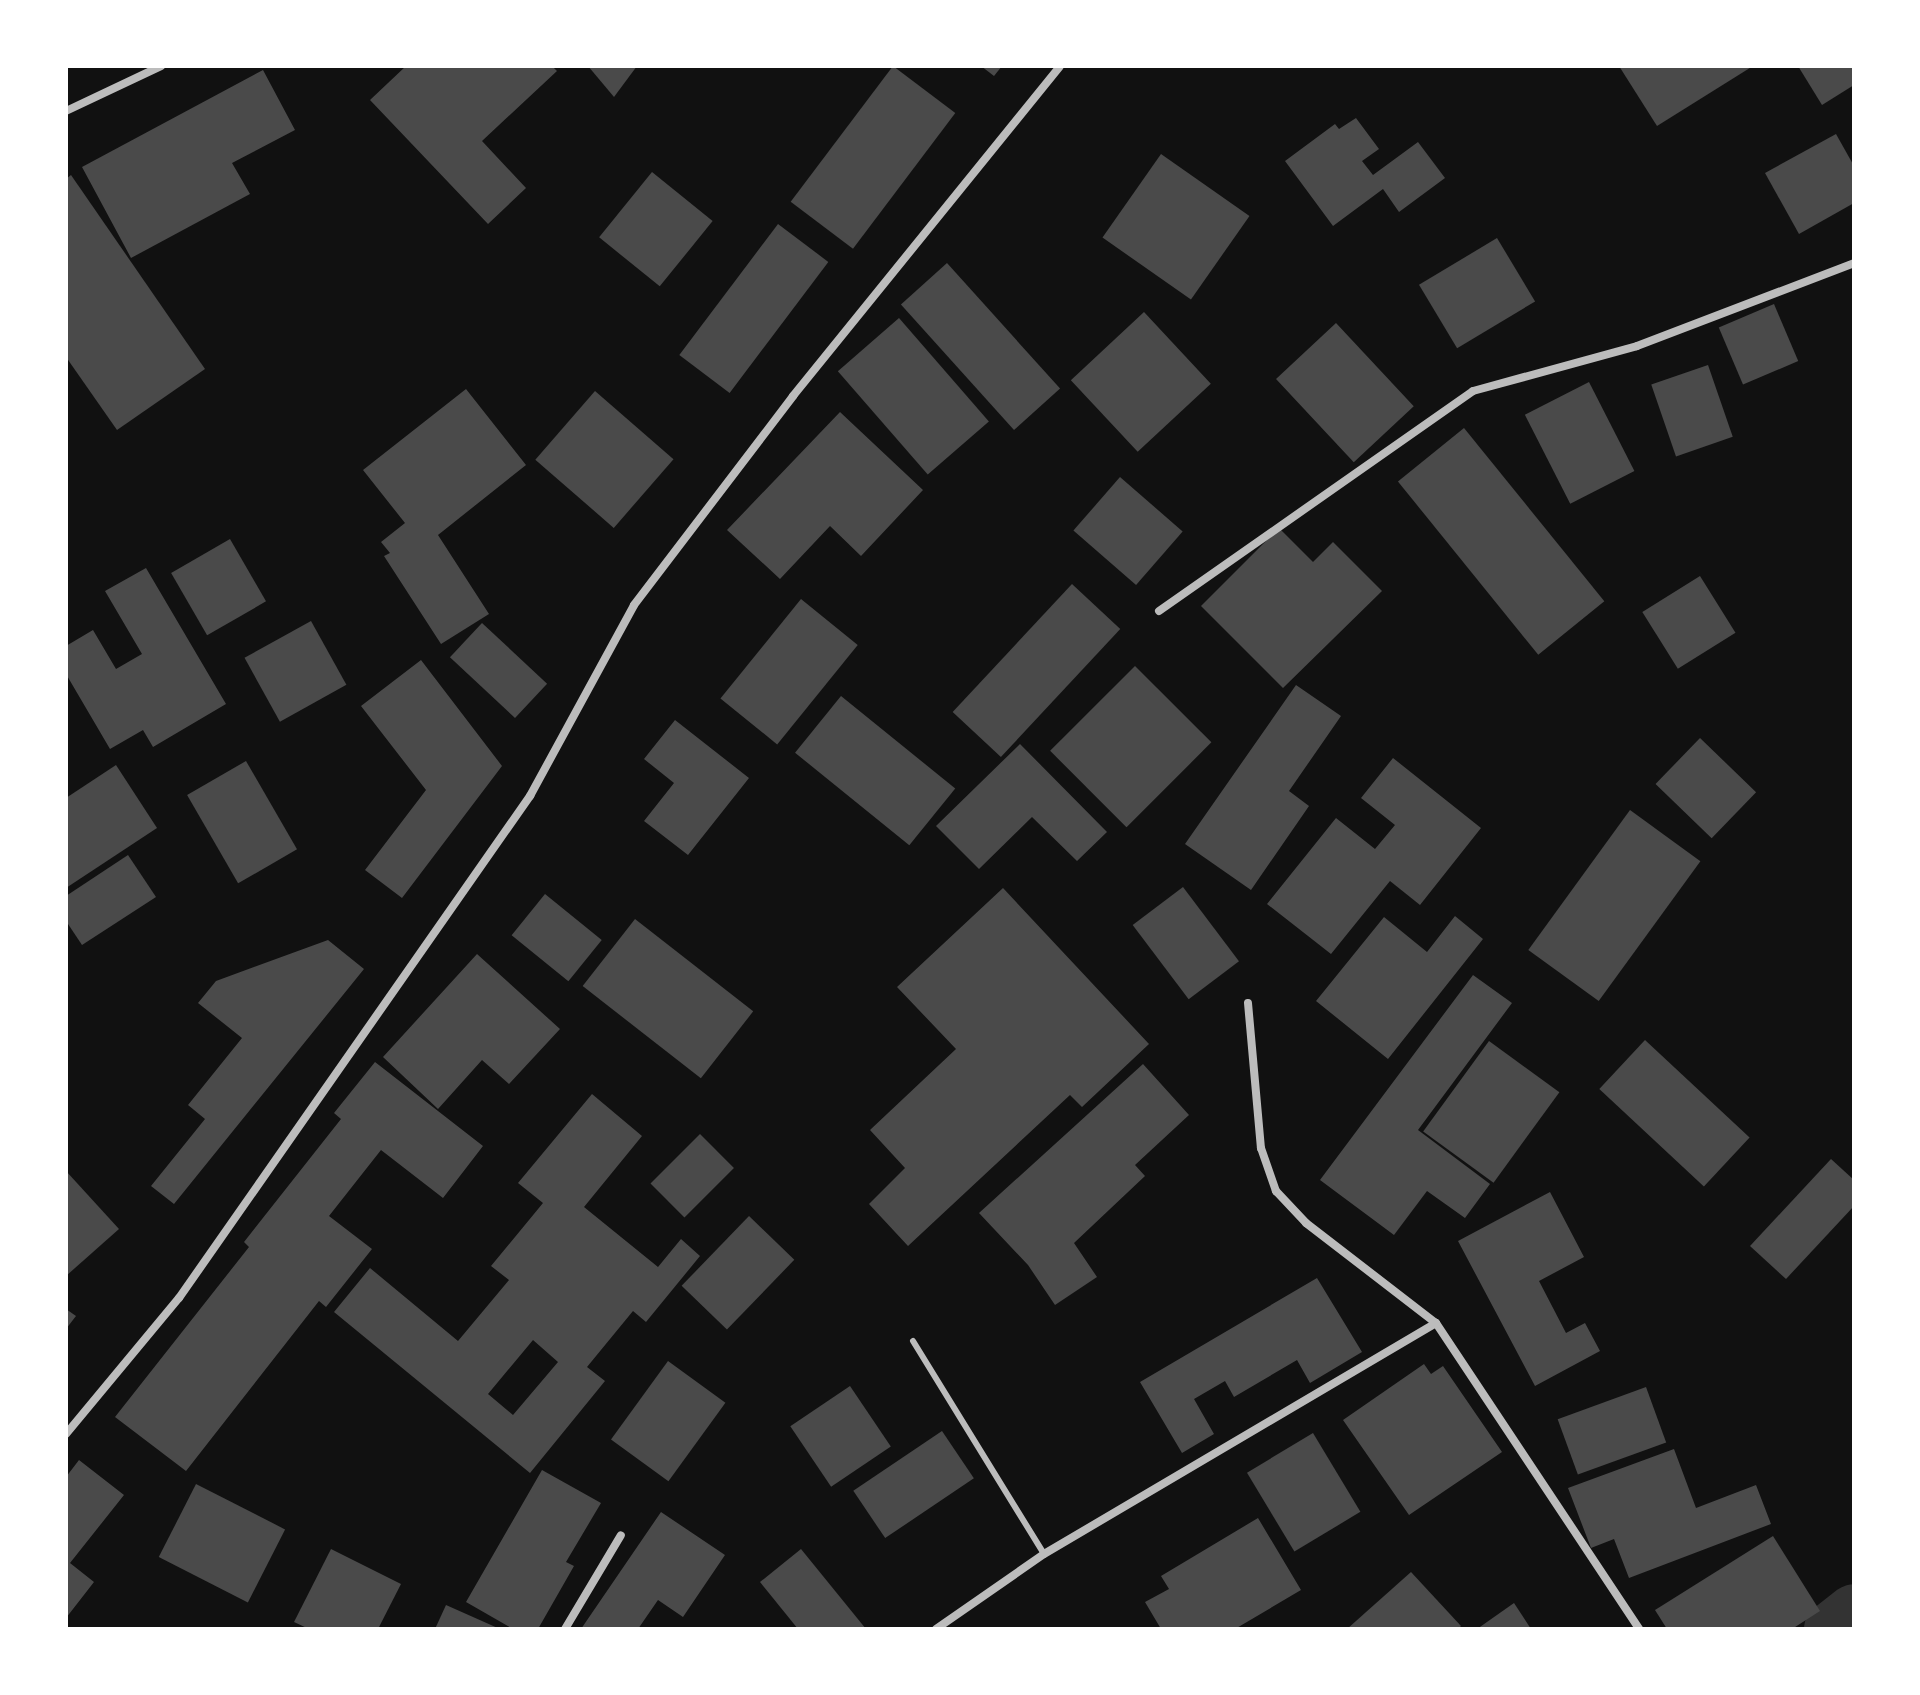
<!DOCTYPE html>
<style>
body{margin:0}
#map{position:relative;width:1920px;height:1695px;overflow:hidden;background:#111;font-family:"Noto Serif",serif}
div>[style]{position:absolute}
.canal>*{height:54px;margin:-27px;padding:0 27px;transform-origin:27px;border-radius:27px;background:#333}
.building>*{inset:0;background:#4a4a4a;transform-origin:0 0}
.service>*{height:6px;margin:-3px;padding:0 3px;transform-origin:3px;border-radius:3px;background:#bcbcbc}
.minor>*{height:8px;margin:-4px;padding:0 4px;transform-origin:4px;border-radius:4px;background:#bcbcbc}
span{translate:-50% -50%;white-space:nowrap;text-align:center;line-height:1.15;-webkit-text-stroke:6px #fff;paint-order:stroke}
.frame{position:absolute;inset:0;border:68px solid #fff;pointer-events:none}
</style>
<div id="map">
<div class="canal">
<div style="left:1831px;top:1629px;width:29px;rotate:-38deg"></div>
</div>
<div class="building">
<div style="clip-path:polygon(406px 66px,552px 66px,557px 71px,482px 141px,526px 188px,488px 224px,370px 100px)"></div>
<div style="clip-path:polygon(588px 66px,637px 66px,614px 97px)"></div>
<div style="left:893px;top:66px;width:78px;height:170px;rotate:37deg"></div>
<div style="clip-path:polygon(981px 66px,1002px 66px,994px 76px)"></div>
<div style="clip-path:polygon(1619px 66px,1753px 66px,1657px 126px)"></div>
<div style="clip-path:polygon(1798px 66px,1854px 66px,1854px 85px,1822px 105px)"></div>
<div style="clip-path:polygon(263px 70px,295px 130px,232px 163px,250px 194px,131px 258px,82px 167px)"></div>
<div style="clip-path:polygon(1356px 118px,1379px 149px,1362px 161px,1373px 175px,1418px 142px,1445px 178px,1399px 212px,1383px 189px,1333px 226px,1285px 161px,1335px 124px,1339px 129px)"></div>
<div style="clip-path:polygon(1836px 134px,1854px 166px,1854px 203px,1799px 234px,1765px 173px)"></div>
<div style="left:1161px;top:154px;width:108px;height:102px;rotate:35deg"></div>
<div style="left:652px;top:172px;width:78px;height:84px;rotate:39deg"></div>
<div style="clip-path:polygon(71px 175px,205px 369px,117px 430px,66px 357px,66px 179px)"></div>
<div style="left:778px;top:224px;width:63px;height:164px;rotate:37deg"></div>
<div style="left:1497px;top:238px;width:74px;height:91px;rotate:59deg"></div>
<div style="left:947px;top:263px;width:169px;height:62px;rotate:48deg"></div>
<div style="left:1774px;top:304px;width:62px;height:60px;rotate:67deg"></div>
<div style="left:1144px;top:312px;width:98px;height:100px;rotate:47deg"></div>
<div style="left:899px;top:318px;width:137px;height:81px;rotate:49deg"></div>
<div style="left:1336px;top:323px;width:114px;height:82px;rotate:47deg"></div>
<div style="left:1708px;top:365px;width:76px;height:60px;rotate:71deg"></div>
<div style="left:1589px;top:382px;width:100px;height:72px;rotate:63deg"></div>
<div style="clip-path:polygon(466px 389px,526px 465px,438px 535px,489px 614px,441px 644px,384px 556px,390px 553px,381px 542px,405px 523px,363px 470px)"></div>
<div style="left:595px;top:391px;width:104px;height:91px;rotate:41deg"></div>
<div style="clip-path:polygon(840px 412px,923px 490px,861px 556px,830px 526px,780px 579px,727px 530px)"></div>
<div style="left:1464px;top:428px;width:223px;height:85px;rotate:51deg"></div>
<div style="left:1120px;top:477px;width:83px;height:71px;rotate:41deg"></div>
<div style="clip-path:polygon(1279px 528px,1313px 562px,1333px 542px,1382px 591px,1283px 688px,1201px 606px)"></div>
<div style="left:230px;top:539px;width:72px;height:68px;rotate:60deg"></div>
<div style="clip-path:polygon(146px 568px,226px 704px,153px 747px,143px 730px,110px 749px,66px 674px,66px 646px,93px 630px,116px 669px,142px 654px,105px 591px)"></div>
<div style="left:1700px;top:576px;width:67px;height:68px;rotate:58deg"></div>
<div style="left:1072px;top:584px;width:66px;height:175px;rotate:43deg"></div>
<div style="left:801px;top:599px;width:73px;height:128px;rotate:39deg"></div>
<div style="left:311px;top:621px;width:73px;height:76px;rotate:61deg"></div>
<div style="left:482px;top:623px;width:89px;height:47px;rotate:43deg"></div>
<div style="clip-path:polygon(421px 660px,502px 766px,402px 898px,365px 870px,426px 790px,361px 706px)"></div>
<div style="left:1135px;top:666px;width:108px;height:120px;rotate:45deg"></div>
<div style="clip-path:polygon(1296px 685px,1341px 716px,1289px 791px,1309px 806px,1251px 890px,1185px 844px)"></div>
<div style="left:841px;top:696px;width:147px;height:73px;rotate:39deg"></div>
<div style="clip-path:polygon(675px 720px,749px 778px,688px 855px,644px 821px,674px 783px,644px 759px)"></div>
<div style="left:1700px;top:738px;width:78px;height:64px;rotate:44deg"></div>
<div style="clip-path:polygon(1020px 744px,1107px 832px,1077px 861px,1032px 817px,979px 869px,936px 826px)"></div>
<div style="clip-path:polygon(1393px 758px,1481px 828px,1420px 905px,1390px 881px,1331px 954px,1267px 904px,1336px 818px,1375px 849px,1395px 825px,1361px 798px)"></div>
<div style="left:246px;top:761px;width:102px;height:68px;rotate:60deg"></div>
<div style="clip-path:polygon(116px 765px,157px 828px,66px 888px,66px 798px)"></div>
<div style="left:1630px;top:810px;width:87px;height:173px;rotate:36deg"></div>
<div style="clip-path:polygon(128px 855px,156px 897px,82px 945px,66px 921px,66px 896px)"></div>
<div style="left:1183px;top:887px;width:93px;height:63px;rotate:53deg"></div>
<div style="clip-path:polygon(1003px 888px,1149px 1044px,1082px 1107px,1070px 1095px,908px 1246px,869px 1204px,905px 1168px,870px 1130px,956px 1049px,897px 987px)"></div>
<div style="left:545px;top:894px;width:73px;height:53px;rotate:39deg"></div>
<div style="clip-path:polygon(1455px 916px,1483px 939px,1388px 1059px,1316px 1001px,1384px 917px,1427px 952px)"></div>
<div style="left:635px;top:919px;width:150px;height:85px;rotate:38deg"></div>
<div style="clip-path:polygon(328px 940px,364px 969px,174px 1204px,151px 1186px,205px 1119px,188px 1105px,242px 1038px,198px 1003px,216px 981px)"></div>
<div style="clip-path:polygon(477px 954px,560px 1029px,509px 1084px,482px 1060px,438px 1109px,383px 1057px)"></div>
<div style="clip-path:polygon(1473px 975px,1512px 1003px,1418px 1130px,1490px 1184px,1465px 1218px,1427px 1191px,1394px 1235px,1320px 1180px)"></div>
<div style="left:1645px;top:1040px;width:143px;height:67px;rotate:43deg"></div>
<div style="left:1489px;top:1041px;width:87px;height:112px;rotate:36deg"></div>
<div style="clip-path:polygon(375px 1062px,483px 1146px,443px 1198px,381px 1150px,329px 1216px,372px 1249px,326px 1307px,319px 1301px,186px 1471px,115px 1417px,249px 1247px,244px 1242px,341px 1119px,334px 1113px)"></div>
<div style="clip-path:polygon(1143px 1064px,1189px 1115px,1135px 1165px,1145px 1176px,1074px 1243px,1097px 1277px,1055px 1305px,1028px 1265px,979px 1213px)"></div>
<div style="clip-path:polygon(evenodd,592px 1094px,642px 1136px,584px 1207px,658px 1267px,681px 1239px,700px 1256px,646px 1322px,633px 1311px,587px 1367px,605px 1381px,530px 1473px,334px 1312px,370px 1268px,458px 1341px,509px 1280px,491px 1266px,543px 1203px,518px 1183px,592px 1094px,533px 1340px,558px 1362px,513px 1415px,488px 1394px,533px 1340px)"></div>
<div style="left:700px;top:1134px;width:48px;height:70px;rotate:45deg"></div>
<div style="clip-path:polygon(1831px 1159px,1854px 1180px,1854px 1206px,1786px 1279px,1750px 1246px)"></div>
<div style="clip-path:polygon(66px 1171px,119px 1229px,66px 1276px)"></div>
<div style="clip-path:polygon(1550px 1192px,1584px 1257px,1539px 1281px,1566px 1333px,1585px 1323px,1600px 1351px,1535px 1386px,1458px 1241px)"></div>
<div style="left:749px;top:1216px;width:63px;height:97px;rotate:44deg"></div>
<div style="clip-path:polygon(1317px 1278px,1362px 1352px,1310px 1383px,1297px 1360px,1234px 1397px,1225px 1381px,1194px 1399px,1214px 1434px,1182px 1453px,1140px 1382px)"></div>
<div style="clip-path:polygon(66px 1309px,76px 1316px,66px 1329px)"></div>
<div style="left:668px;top:1361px;width:71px;height:97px;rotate:36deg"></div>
<div style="clip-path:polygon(1424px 1364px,1431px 1374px,1443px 1366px,1502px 1452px,1409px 1515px,1343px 1420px)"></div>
<div style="left:850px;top:1386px;width:73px;height:72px;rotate:56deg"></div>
<div style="left:1646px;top:1387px;width:59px;height:94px;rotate:70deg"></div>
<div style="left:942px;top:1431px;width:57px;height:107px;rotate:56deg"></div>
<div style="left:1313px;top:1433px;width:92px;height:77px;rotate:59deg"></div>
<div style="clip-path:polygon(1674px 1449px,1696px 1508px,1756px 1485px,1771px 1524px,1629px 1578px,1614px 1539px,1591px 1548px,1568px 1488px)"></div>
<div style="clip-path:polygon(79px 1460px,124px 1495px,70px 1563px,94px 1582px,66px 1618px,66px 1477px)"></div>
<div style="clip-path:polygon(542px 1470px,601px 1503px,566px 1562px,574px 1566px,538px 1629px,513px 1629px,466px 1602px)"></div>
<div style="left:196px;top:1484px;width:100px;height:82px;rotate:27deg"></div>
<div style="clip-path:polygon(661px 1512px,725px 1555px,683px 1617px,658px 1600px,638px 1629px,581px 1629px)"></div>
<div style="clip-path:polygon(1258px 1518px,1301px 1590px,1235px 1629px,1161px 1629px,1145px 1602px,1169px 1589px,1161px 1576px)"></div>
<div style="clip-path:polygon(1773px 1536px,1820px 1611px,1792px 1629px,1667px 1629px,1655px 1610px)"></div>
<div style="clip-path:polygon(331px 1549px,401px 1584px,378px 1629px,309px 1629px,294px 1622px)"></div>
<div style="clip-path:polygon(801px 1549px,866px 1629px,798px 1629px,760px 1582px)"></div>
<div style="clip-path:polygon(1411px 1572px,1461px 1626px,1458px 1629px,1347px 1629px)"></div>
<div style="clip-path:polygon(1514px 1603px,1531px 1629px,1477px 1629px)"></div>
<div style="clip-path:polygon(446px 1605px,500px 1629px,435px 1629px)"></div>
</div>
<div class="service">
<div style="left:913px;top:1341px;width:250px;rotate:58.4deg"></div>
</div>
<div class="minor">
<div style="left:66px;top:111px;width:105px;rotate:-25.3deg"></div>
<div style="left:1159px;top:611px;width:383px;rotate:-35deg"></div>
<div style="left:1473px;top:391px;width:170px;rotate:-15.3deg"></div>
<div style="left:1637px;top:346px;width:232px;rotate:-20.9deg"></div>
<div style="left:1248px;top:1003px;width:146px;rotate:84.9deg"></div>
<div style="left:1261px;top:1148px;width:46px;rotate:70.8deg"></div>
<div style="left:1276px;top:1191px;width:44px;rotate:46.8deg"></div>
<div style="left:1306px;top:1223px;width:164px;rotate:37.6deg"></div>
<div style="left:1436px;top:1323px;width:367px;rotate:56.4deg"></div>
<div style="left:66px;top:1434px;width:177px;rotate:-50.3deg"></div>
<div style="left:179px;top:1298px;width:613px;rotate:-55.04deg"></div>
<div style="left:530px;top:796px;width:217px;rotate:-61.4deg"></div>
<div style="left:634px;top:605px;width:263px;rotate:-52.7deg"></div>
<div style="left:793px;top:396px;width:424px;rotate:-51deg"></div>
<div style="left:565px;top:1629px;width:109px;rotate:-59.2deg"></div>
<div style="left:936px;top:1629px;width:131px;rotate:-34.8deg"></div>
<div style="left:1044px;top:1554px;width:455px;rotate:-30.5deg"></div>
</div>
<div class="frame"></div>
</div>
